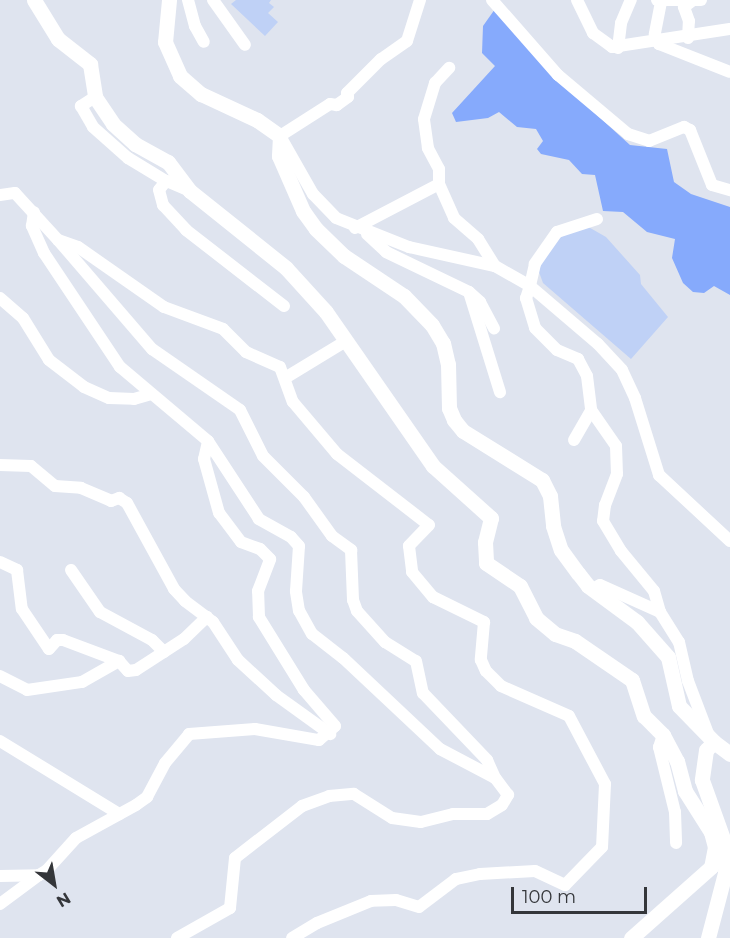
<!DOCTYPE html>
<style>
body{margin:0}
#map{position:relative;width:730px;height:938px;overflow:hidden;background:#dfe4ef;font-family:Montserrat,sans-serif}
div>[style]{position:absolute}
.green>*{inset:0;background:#bfd1f6}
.forest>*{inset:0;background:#86aafc}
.minor>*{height:12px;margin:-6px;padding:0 6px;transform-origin:6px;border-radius:6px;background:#fff}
.major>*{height:15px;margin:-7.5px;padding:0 7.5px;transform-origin:7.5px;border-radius:7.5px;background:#fff}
span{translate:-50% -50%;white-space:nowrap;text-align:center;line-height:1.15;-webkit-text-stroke:4.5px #dfe4ef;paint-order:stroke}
.north{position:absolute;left:24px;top:854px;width:60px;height:60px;-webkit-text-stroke:4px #dfe4ef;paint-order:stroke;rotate:149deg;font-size:16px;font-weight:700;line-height:24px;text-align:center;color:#34363a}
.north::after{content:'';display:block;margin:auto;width:21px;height:27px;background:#34363a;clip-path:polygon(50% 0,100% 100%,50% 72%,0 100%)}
.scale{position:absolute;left:511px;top:887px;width:136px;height:27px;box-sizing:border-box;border:3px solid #34363a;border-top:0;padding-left:8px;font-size:18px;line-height:21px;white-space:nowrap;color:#34363a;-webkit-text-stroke:4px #dfe4ef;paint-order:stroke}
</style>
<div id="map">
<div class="green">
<div style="clip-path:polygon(236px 0,271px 0,269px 3px,274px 7px,268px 13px,278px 22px,265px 36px,231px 4px)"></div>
<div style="clip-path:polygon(585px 225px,606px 237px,640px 275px,641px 284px,668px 317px,631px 359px,543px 283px,539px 272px,540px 260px,559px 238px)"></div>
</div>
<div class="forest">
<div style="clip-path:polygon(495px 9px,554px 76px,630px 145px,667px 149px,674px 182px,691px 194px,730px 207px,730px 295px,714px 286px,704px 293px,693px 292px,683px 283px,672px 258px,675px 239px,647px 232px,623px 212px,603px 211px,595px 175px,582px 174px,569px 160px,541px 154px,537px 149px,543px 141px,536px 129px,517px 127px,499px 112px,488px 118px,456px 122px,452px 113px,495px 66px,482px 53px,483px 26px)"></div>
</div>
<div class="minor">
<div style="left:188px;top:0;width:27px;rotate:75deg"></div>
<div style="left:195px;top:26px;width:18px;rotate:61deg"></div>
<div style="left:213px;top:0;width:55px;rotate:54.6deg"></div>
<div style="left:420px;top:0;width:43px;rotate:107.6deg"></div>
<div style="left:407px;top:41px;width:32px;rotate:145deg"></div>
<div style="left:381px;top:59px;width:48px;rotate:135deg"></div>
<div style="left:347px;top:93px;width:4px;rotate:76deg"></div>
<div style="left:348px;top:97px;width:14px;rotate:144deg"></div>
<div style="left:337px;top:105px;width:7px;rotate:-172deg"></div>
<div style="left:330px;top:104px;width:59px;rotate:147.4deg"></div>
<div style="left:280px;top:136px;width:67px;rotate:60.4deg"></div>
<div style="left:313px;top:194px;width:33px;rotate:46deg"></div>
<div style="left:336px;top:218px;width:79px;rotate:21.7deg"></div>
<div style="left:409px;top:247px;width:88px;rotate:12.5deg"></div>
<div style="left:495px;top:266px;width:40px;rotate:29.7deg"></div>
<div style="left:530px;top:286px;width:13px;rotate:108deg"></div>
<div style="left:526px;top:298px;width:31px;rotate:73deg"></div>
<div style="left:535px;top:328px;width:31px;rotate:45deg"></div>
<div style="left:557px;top:350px;width:23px;rotate:23deg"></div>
<div style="left:578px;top:359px;width:19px;rotate:62deg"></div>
<div style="left:587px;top:376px;width:34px;rotate:83deg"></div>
<div style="left:591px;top:410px;width:44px;rotate:55.2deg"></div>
<div style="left:616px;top:446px;width:28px;rotate:88deg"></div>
<div style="left:617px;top:474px;width:33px;rotate:111deg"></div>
<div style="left:605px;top:505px;width:16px;rotate:97deg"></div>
<div style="left:603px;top:521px;width:35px;rotate:59deg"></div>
<div style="left:621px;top:551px;width:52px;rotate:50.5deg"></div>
<div style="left:654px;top:591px;width:22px;rotate:74deg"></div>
<div style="left:660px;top:612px;width:36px;rotate:58deg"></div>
<div style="left:679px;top:642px;width:40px;rotate:77deg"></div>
<div style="left:688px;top:681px;width:59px;rotate:69.1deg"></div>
<div style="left:492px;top:0;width:100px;rotate:48.7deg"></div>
<div style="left:558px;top:75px;width:92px;rotate:40.1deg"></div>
<div style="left:628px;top:134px;width:22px;rotate:18deg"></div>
<div style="left:649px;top:141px;width:38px;rotate:-22deg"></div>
<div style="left:684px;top:127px;width:7px;rotate:27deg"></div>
<div style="left:690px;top:130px;width:59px;rotate:68.2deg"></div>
<div style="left:712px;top:185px;width:19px;rotate:16deg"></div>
<div style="left:577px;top:0;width:37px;rotate:64deg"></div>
<div style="left:593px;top:33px;width:24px;rotate:36deg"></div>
<div style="left:612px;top:47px;width:119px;rotate:-8.7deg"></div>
<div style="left:657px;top:0;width:44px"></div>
<div style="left:661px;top:2px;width:33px;rotate:101deg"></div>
<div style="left:655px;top:34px;width:11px;rotate:68deg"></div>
<div style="left:659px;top:44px;width:76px;rotate:21.5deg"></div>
<div style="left:688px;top:38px;width:17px;rotate:-87deg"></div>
<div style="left:689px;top:21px;width:15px;rotate:-110deg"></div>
<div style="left:684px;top:7px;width:10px;rotate:-37deg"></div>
<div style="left:618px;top:48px;width:25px;rotate:-83deg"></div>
<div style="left:621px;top:23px;width:25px;rotate:-67deg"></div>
<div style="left:95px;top:97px;width:17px;rotate:147deg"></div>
<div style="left:81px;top:106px;width:24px;rotate:60deg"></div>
<div style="left:93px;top:127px;width:47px;rotate:41.5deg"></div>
<div style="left:128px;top:158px;width:44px;rotate:31.2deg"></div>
<div style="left:439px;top:184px;width:37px;rotate:66deg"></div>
<div style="left:454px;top:218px;width:32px;rotate:41deg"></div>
<div style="left:478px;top:239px;width:32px;rotate:58deg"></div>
<div style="left:190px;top:191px;width:26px;rotate:-157deg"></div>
<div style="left:166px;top:181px;width:11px;rotate:128deg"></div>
<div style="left:159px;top:190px;width:16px;rotate:75deg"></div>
<div style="left:163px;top:205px;width:34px;rotate:47deg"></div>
<div style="left:186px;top:230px;width:124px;rotate:37.8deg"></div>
<div style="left:0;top:195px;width:15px;rotate:-8deg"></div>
<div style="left:15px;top:193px;width:64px;rotate:47.5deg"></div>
<div style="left:58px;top:240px;width:21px;rotate:19deg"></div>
<div style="left:78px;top:247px;width:105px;rotate:34.9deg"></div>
<div style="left:164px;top:307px;width:63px;rotate:20.4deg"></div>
<div style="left:223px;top:329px;width:33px;rotate:45deg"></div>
<div style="left:246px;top:352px;width:37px;rotate:24deg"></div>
<div style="left:280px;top:367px;width:37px;rotate:70deg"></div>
<div style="left:293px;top:402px;width:68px;rotate:49.8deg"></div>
<div style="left:337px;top:454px;width:116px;rotate:37.7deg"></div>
<div style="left:429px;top:525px;width:29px;rotate:134deg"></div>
<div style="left:409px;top:546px;width:26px;rotate:83deg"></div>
<div style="left:412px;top:572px;width:33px;rotate:50deg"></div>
<div style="left:433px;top:597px;width:57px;rotate:26.1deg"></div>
<div style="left:484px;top:622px;width:38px;rotate:95deg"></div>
<div style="left:481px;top:660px;width:12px;rotate:66deg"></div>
<div style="left:486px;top:671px;width:21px;rotate:45deg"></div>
<div style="left:501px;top:686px;width:74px;rotate:23.8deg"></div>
<div style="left:569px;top:716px;width:77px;rotate:62.1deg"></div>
<div style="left:605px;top:784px;width:63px;rotate:92.7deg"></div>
<div style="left:602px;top:847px;width:53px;rotate:134.2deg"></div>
<div style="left:565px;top:885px;width:33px;rotate:-155deg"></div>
<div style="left:535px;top:871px;width:55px;rotate:176.9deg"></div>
<div style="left:480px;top:874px;width:25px;rotate:168deg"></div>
<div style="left:456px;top:879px;width:46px;rotate:142.9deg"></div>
<div style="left:419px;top:907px;width:24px;rotate:-163deg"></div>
<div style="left:396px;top:900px;width:25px;rotate:178deg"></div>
<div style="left:371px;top:901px;width:58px;rotate:157.8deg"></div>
<div style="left:317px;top:923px;width:29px;rotate:149deg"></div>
<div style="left:597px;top:219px;width:42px;rotate:162deg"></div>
<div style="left:557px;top:232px;width:39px;rotate:125deg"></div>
<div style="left:535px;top:264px;width:23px;rotate:103deg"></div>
<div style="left:530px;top:286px;width:89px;rotate:40.5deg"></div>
<div style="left:598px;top:344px;width:35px;rotate:47deg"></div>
<div style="left:622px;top:370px;width:31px;rotate:65deg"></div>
<div style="left:635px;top:398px;width:81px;rotate:72.7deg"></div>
<div style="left:659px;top:475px;width:97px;rotate:42.9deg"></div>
<div style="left:355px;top:228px;width:95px;rotate:-27.6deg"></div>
<div style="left:439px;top:184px;width:15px;rotate:-90deg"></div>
<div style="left:439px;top:169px;width:24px;rotate:-118deg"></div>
<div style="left:428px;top:148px;width:29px;rotate:-98deg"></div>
<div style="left:424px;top:119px;width:38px;rotate:-73deg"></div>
<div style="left:435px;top:83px;width:21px;rotate:-47deg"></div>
<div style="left:367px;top:234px;width:26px;rotate:43deg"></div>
<div style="left:386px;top:252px;width:92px;rotate:25.7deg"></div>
<div style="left:469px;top:292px;width:105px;rotate:72.8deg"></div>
<div style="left:59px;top:241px;width:143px;rotate:49.3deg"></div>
<div style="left:152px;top:349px;width:107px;rotate:34.7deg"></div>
<div style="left:240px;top:410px;width:51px;rotate:63.4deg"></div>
<div style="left:263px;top:456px;width:58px;rotate:45deg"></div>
<div style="left:304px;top:497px;width:48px;rotate:54.3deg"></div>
<div style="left:332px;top:536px;width:24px;rotate:36deg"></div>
<div style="left:351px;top:550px;width:50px;rotate:87.7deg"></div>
<div style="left:353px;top:600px;width:12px;rotate:70deg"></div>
<div style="left:357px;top:611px;width:42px;rotate:47.9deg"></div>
<div style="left:385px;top:642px;width:36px;rotate:32deg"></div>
<div style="left:416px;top:661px;width:33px;rotate:78deg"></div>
<div style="left:423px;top:693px;width:93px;rotate:46.3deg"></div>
<div style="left:487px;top:760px;width:20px;rotate:66deg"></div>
<div style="left:469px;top:292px;width:15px;rotate:42deg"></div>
<div style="left:480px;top:302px;width:30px;rotate:62deg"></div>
<div style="left:0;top:298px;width:30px;rotate:41deg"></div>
<div style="left:23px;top:318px;width:49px;rotate:58.2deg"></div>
<div style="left:49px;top:360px;width:44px;rotate:37.6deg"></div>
<div style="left:84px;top:387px;width:27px;rotate:24deg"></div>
<div style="left:109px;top:398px;width:25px;rotate:2deg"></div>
<div style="left:134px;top:399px;width:18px;rotate:-16deg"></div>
<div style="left:285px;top:378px;width:71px;rotate:-31.2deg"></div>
<div style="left:574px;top:440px;width:34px;rotate:-60deg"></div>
<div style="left:0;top:465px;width:31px;rotate:2deg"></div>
<div style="left:31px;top:466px;width:31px;rotate:40deg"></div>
<div style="left:55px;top:486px;width:26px;rotate:4deg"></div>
<div style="left:81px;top:488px;width:33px;rotate:23deg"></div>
<div style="left:111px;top:501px;width:9px;rotate:-21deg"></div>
<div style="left:119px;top:498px;width:9px;rotate:32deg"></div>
<div style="left:127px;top:503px;width:98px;rotate:61.3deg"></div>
<div style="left:174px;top:589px;width:16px;rotate:47deg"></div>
<div style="left:185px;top:601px;width:35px;rotate:37deg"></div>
<div style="left:213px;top:622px;width:45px;rotate:56.7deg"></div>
<div style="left:238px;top:660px;width:52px;rotate:42.6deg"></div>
<div style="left:276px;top:695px;width:67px;rotate:35.8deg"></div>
<div style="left:0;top:562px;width:19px;rotate:25deg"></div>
<div style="left:17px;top:570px;width:39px;rotate:83deg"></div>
<div style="left:22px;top:609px;width:48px;rotate:56deg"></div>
<div style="left:49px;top:649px;width:12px;rotate:-48deg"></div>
<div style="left:57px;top:640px;width:6px"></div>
<div style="left:63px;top:640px;width:60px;rotate:20.6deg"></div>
<div style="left:71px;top:570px;width:51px;rotate:55.4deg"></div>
<div style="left:100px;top:612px;width:59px;rotate:28.3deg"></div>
<div style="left:152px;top:640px;width:17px;rotate:45deg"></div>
<div style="left:593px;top:589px;width:8px;rotate:-30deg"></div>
<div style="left:600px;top:585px;width:66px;rotate:24.2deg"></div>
<div style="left:0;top:676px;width:30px;rotate:27deg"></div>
<div style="left:27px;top:690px;width:56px;rotate:-8.3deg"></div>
<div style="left:82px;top:682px;width:43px;rotate:-29.6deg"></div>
<div style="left:119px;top:661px;width:13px;rotate:48deg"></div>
<div style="left:128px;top:671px;width:8px;rotate:-7deg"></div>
<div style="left:136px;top:670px;width:57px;rotate:-32.9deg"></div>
<div style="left:184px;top:639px;width:32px;rotate:-44deg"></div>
<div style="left:663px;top:735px;width:13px;rotate:108deg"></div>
<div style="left:659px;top:747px;width:67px;rotate:76.2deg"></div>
<div style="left:675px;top:812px;width:31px;rotate:88deg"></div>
<div style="left:0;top:741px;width:140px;rotate:31.5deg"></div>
<div style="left:0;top:876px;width:39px;rotate:-1deg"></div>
<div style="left:39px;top:875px;width:9px;rotate:-32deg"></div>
<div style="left:47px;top:870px;width:43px;rotate:-47.8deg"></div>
<div style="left:76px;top:838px;width:68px;rotate:-28.8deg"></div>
<div style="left:136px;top:805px;width:14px;rotate:-36deg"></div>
<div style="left:147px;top:797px;width:38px;rotate:-62deg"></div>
<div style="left:165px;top:763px;width:38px;rotate:-50deg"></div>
<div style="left:189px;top:734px;width:66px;rotate:-4.3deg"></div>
<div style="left:255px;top:729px;width:65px;rotate:9.8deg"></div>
<div style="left:319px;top:740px;width:21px;rotate:-41deg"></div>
<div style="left:335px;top:726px;width:48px;rotate:-130.7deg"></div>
<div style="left:304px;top:690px;width:86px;rotate:-121.7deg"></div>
<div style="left:259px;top:617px;width:26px;rotate:-92deg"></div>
<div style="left:258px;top:591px;width:34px;rotate:-69deg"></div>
<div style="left:270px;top:559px;width:14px;rotate:-135deg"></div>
<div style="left:260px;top:549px;width:20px;rotate:-160deg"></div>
<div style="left:241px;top:542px;width:36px;rotate:-127deg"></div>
<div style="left:219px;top:513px;width:56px;rotate:-105.5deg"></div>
<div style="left:204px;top:459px;width:18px;rotate:-77deg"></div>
<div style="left:208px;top:441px;width:115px;rotate:-139.9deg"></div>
<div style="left:120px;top:367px;width:137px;rotate:-123.7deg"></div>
<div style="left:44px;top:253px;width:30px;rotate:-114deg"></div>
<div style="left:32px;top:226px;width:14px;rotate:-82deg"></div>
<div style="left:0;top:904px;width:49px;rotate:-36.6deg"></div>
<div style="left:177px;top:938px;width:61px;rotate:-29.5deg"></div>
<div style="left:230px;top:908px;width:50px;rotate:-84.3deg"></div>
<div style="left:235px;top:858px;width:85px;rotate:-37.8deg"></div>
<div style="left:302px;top:806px;width:29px;rotate:-20deg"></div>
<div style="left:329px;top:796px;width:25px;rotate:-5deg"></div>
<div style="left:354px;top:794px;width:45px;rotate:32.3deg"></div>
<div style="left:392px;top:818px;width:29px;rotate:8deg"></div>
<div style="left:421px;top:822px;width:33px;rotate:-14deg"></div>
<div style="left:453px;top:814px;width:34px"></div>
<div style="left:487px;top:814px;width:17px;rotate:-31deg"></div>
<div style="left:502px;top:805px;width:12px;rotate:-59deg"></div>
<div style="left:508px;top:795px;width:21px;rotate:-127deg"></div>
<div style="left:495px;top:778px;width:62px;rotate:-152.2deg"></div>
<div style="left:440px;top:749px;width:133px;rotate:-136.8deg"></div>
<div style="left:343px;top:658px;width:39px;rotate:-142deg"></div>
<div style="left:312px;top:634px;width:26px;rotate:-119deg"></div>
<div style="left:299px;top:611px;width:20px;rotate:-99deg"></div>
<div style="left:296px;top:591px;width:45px;rotate:-86.2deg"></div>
<div style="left:299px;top:546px;width:12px;rotate:-132deg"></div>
<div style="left:291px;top:537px;width:37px;rotate:-151deg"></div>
<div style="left:259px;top:519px;width:93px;rotate:-123.2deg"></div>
</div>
<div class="major">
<div style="left:34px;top:0;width:46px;rotate:58.4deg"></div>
<div style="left:58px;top:39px;width:41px;rotate:38deg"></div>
<div style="left:90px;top:64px;width:33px;rotate:81deg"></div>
<div style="left:95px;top:97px;width:32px;rotate:56deg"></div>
<div style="left:113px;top:124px;width:30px;rotate:42deg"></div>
<div style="left:135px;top:144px;width:38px;rotate:29deg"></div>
<div style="left:168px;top:162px;width:36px;rotate:53deg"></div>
<div style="left:190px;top:191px;width:123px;rotate:38.7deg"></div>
<div style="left:286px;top:268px;width:59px;rotate:47.7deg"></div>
<div style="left:326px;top:312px;width:188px;rotate:55.2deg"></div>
<div style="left:433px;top:466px;width:78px;rotate:41.9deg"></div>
<div style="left:491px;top:518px;width:25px;rotate:104deg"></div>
<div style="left:485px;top:542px;width:21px;rotate:87deg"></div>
<div style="left:486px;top:563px;width:41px;rotate:34.1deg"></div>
<div style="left:520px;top:586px;width:36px;rotate:63deg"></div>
<div style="left:536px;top:618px;width:25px;rotate:40deg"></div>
<div style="left:555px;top:634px;width:21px;rotate:19deg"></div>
<div style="left:575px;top:641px;width:69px;rotate:34.4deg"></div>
<div style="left:632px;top:680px;width:38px;rotate:72deg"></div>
<div style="left:644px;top:716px;width:27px;rotate:45deg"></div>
<div style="left:663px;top:735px;width:30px;rotate:62deg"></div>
<div style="left:677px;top:761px;width:31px;rotate:75deg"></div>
<div style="left:685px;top:791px;width:49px;rotate:57.6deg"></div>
<div style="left:711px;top:832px;width:16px;rotate:75deg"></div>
<div style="left:715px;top:847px;width:20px;rotate:101deg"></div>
<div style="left:711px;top:867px;width:107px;rotate:138.4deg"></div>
<div style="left:169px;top:0;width:42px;rotate:95.4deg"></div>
<div style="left:165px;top:42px;width:37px;rotate:66deg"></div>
<div style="left:180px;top:76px;width:28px;rotate:41deg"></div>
<div style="left:201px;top:94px;width:62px;rotate:24.9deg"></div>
<div style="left:257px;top:120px;width:28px;rotate:35deg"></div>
<div style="left:280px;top:136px;width:20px;rotate:93deg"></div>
<div style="left:279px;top:156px;width:60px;rotate:66.4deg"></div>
<div style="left:303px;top:211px;width:22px;rotate:54deg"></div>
<div style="left:316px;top:229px;width:39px;rotate:44deg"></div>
<div style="left:344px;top:256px;width:72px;rotate:33.7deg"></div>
<div style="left:404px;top:296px;width:40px;rotate:46deg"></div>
<div style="left:432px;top:325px;width:21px;rotate:59deg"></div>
<div style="left:443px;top:343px;width:22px;rotate:77deg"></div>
<div style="left:448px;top:364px;width:44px;rotate:88.7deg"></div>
<div style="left:449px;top:408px;width:13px;rotate:67deg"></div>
<div style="left:454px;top:420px;width:14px;rotate:51deg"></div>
<div style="left:463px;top:431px;width:93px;rotate:31.8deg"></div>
<div style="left:542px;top:480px;width:18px;rotate:63deg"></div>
<div style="left:550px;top:496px;width:30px;rotate:84deg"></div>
<div style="left:553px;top:526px;width:25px;rotate:72deg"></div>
<div style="left:561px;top:550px;width:29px;rotate:54deg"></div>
<div style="left:578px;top:573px;width:16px;rotate:52deg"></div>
<div style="left:588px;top:586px;width:61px;rotate:36.3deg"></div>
<div style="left:637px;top:622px;width:47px;rotate:48.5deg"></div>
<div style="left:668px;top:657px;width:50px;rotate:77.3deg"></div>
<div style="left:679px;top:706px;width:50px;rotate:45.8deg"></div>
<div style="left:714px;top:742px;width:11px;rotate:135deg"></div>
<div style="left:706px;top:750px;width:30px;rotate:98deg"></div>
<div style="left:702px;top:780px;width:74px;rotate:70.3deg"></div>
<div style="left:727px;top:850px;width:23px;rotate:95deg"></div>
<div style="left:725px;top:873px;width:67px;rotate:104.7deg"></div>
<div style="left:714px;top:742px;width:20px;rotate:37deg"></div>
</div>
<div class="north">N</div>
<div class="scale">100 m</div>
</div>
